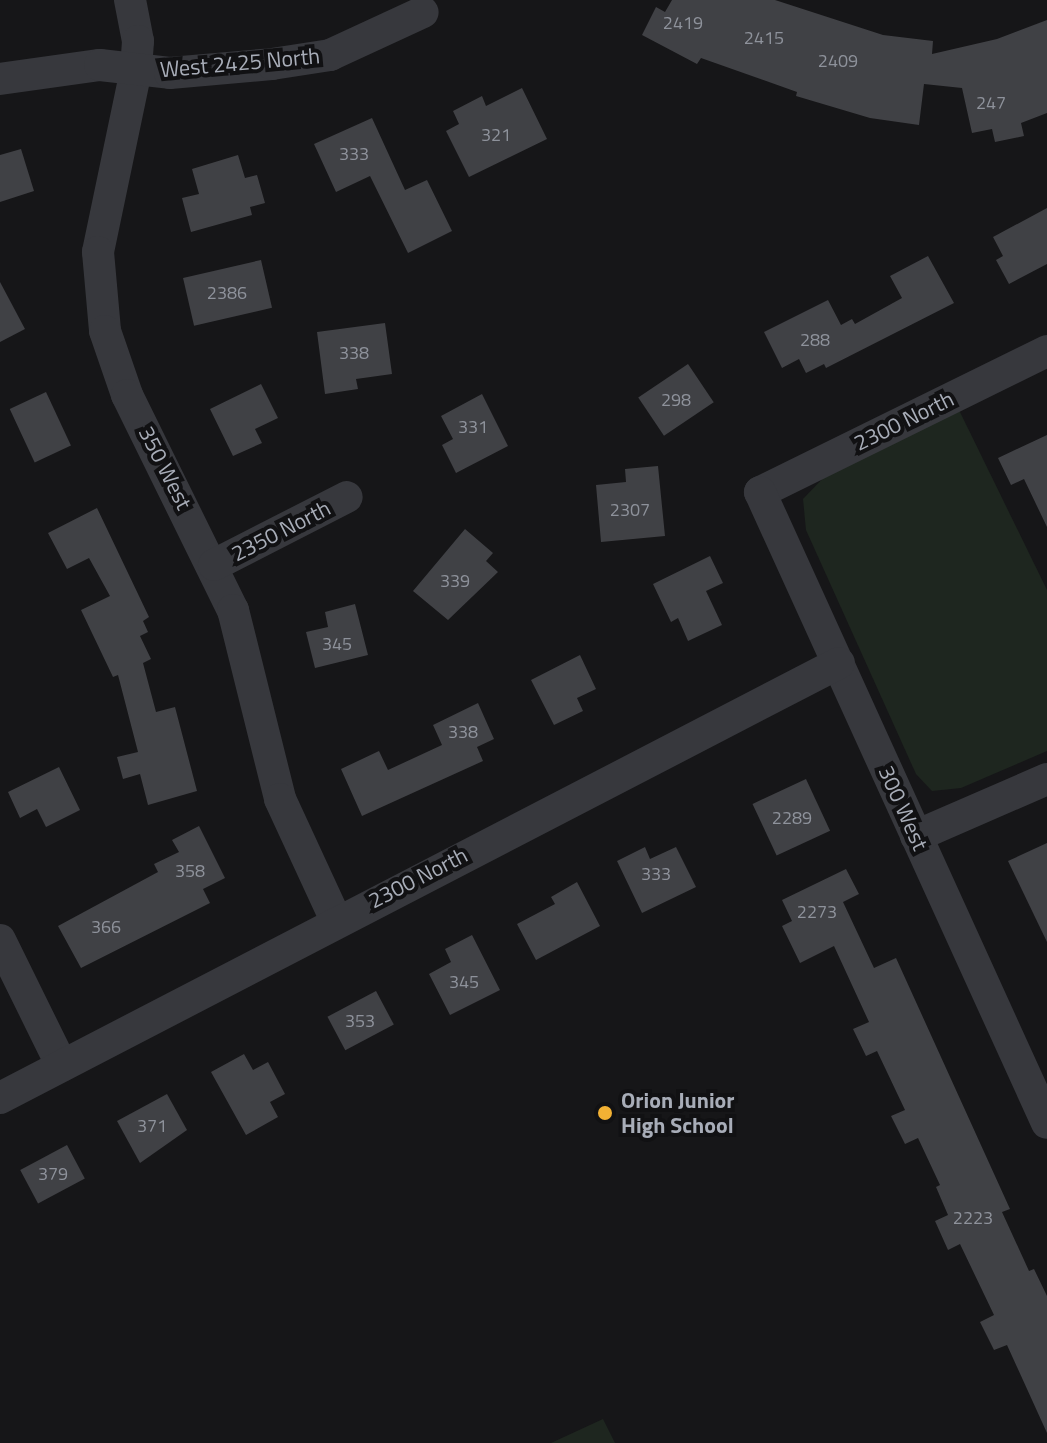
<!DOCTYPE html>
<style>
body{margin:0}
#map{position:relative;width:1047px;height:1443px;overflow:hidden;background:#161618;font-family:"Titillium Web",sans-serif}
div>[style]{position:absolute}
.green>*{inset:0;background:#1e261f}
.building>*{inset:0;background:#404145;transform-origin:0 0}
.minor>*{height:32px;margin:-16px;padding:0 16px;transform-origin:16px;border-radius:16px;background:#37383d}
.dots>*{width:22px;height:22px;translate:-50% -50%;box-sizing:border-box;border:4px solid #111113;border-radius:50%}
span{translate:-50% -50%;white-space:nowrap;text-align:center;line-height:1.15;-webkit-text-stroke:8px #111113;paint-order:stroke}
.number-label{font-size:18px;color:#8e929b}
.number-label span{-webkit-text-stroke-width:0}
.street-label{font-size:22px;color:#a8adb8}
.poi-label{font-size:22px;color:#a8adb8;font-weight:700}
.left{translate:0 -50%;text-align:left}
</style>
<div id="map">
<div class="green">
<div style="clip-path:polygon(959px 410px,1047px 590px,1047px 751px,961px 788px,932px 791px,916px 774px,806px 530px,803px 499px,828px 473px)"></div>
<div style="clip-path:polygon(603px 1419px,615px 1443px,551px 1443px)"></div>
</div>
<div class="building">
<div style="clip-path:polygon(672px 0,775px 0,883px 35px,933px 41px,932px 54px,997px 39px,1047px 20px,1047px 113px,1021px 123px,1024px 136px,995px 142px,992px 129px,972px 133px,962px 88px,924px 84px,919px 125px,870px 118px,796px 96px,797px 92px,701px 58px,697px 64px,642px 35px,656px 7px,665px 12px)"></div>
<div style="clip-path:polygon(522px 88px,547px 139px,469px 177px,446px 131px,459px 124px,453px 111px,482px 96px,486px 106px)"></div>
<div style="clip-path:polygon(372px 118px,405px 190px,427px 180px,452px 231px,408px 253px,370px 176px,336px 192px,314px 144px)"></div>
<div style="clip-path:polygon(21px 149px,34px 191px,0 202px,0 155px)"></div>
<div style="clip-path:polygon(238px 155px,245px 178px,257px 175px,265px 203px,250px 207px,252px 215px,191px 232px,182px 198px,199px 194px,192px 169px)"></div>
<div style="clip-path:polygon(1047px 208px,1047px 264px,1009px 284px,996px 260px,1003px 256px,993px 237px)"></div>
<div style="clip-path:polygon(928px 256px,954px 303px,826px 368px,824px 364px,806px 373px,799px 359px,782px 368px,764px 332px,828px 300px,841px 325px,852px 319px,855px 324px,902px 298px,890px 276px)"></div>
<div style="left:261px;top:260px;width:49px;height:80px;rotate:77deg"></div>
<div style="clip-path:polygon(0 282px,25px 329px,0 342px)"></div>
<div style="clip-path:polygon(385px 323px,392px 374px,356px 379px,358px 389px,325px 394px,317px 332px)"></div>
<div style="left:688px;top:364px;width:46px;height:60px;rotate:56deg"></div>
<div style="clip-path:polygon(261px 384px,278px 418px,255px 429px,262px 443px,233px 456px,210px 409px)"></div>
<div style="left:46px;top:392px;width:59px;height:40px;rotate:65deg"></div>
<div style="clip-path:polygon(482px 394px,508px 446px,456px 473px,442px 445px,453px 439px,441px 416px)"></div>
<div style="clip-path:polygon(1047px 435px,1047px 527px,1024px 479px,1011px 485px,998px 458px)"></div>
<div style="clip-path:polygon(658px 466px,665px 536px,601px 542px,596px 485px,626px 482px,625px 469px)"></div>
<div style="clip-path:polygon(97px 508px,149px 617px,143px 621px,148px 632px,140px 636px,151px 659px,143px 663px,156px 712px,175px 707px,197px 791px,148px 805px,140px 774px,123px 779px,117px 757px,138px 752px,118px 675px,113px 677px,81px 610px,110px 596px,89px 558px,67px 569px,48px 533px)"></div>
<div style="clip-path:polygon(465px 529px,493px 553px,486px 561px,498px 572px,448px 620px,413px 591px)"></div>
<div style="clip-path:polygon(710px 556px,723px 583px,706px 591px,722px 625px,688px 641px,678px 618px,671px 622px,653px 584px)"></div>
<div style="clip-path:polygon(355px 604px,368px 655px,315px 668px,306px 632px,328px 627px,325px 612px)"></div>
<div style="clip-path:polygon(580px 655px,596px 689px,577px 698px,583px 711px,554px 725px,531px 680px)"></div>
<div style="clip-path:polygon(478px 703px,494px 739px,477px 747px,483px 761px,362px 816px,341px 769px,379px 751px,388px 770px,442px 745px,433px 725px)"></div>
<div style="clip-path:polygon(59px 767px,80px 810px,46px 827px,37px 809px,20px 818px,8px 792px)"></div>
<div style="left:806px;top:779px;width:57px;height:59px;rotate:65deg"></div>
<div style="clip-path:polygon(199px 826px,225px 878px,203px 889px,210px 903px,81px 968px,58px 926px,158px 872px,154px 864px,179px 852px,172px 840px)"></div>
<div style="clip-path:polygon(1047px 843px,1047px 942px,1008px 861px)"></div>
<div style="clip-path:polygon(645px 847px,650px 859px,676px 847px,696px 887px,642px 913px,617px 861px)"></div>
<div style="clip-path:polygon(846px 869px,859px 894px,843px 902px,874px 968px,896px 958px,1010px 1209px,1002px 1212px,1029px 1271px,1034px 1269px,1047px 1296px,1047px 1433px,1007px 1345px,994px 1350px,980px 1322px,994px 1315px,960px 1244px,948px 1250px,935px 1221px,948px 1215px,936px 1187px,940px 1185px,918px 1138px,905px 1144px,891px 1116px,905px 1110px,877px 1051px,866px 1056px,853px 1029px,869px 1022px,834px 946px,800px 963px,782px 926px,792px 921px,782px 900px)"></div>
<div style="clip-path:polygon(577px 882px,600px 926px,536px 960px,517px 924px,555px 904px,551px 897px)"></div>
<div style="clip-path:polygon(472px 935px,500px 990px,450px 1015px,429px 974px,451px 962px,445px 949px)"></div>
<div style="left:376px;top:991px;width:38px;height:55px;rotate:62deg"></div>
<div style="clip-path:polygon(244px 1054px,253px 1070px,268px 1062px,285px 1094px,270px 1102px,278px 1117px,246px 1135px,211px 1072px)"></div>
<div style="clip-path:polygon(167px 1094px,187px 1130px,140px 1163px,117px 1121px)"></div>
<div style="left:67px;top:1145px;width:38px;height:53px;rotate:62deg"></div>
</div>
<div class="minor">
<div style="left:130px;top:0;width:42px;rotate:79deg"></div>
<div style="left:138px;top:41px;width:29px;rotate:94deg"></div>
<div style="left:136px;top:70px;width:186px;rotate:101.8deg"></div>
<div style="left:98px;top:252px;width:79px;rotate:84.9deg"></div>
<div style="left:105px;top:331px;width:68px;rotate:71deg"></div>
<div style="left:127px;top:395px;width:240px;rotate:63.8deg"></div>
<div style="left:233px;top:610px;width:195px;rotate:76deg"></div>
<div style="left:280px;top:799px;width:133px;rotate:65.2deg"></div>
<div style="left:0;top:79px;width:101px;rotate:-8deg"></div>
<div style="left:100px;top:65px;width:70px;rotate:6.5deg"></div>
<div style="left:170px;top:73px;width:102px;rotate:-5deg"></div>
<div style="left:272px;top:64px;width:59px;rotate:-8.8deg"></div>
<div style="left:330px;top:55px;width:102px;rotate:-24.8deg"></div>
<div style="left:1047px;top:351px;width:320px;rotate:153.8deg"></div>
<div style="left:760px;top:492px;width:693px;rotate:65.54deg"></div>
<div style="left:214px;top:565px;width:149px;rotate:-27.1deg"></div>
<div style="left:916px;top:836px;width:143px;rotate:-23.5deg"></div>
<div style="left:0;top:940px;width:140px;rotate:63.8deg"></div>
<div style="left:0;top:1098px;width:945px;rotate:-27.41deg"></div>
</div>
<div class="dots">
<div style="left:605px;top:1113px;background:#f2b134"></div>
</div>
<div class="number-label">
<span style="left:683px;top:23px">2419</span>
<span style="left:764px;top:38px">2415</span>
<span style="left:838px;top:61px">2409</span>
<span style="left:991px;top:103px">247</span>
<span style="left:496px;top:135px">321</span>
<span style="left:354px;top:154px">333</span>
<span style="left:227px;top:293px">2386</span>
<span style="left:815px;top:340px">288</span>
<span style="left:354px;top:353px">338</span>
<span style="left:676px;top:400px">298</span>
<span style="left:473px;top:427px">331</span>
<span style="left:630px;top:510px">2307</span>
<span style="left:455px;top:581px">339</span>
<span style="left:337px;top:644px">345</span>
<span style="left:463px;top:732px">338</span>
<span style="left:792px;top:818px">2289</span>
<span style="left:190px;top:871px">358</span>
<span style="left:656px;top:874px">333</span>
<span style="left:817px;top:912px">2273</span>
<span style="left:106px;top:927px">366</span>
<span style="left:464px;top:982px">345</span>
<span style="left:360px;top:1021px">353</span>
<span style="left:152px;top:1126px">371</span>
<span style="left:53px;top:1174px">379</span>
<span style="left:973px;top:1218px">2223</span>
</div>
<div class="street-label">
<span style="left:240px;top:63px;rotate:-5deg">West 2425 North</span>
<span style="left:904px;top:421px;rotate:-26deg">2300 North</span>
<span style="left:165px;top:468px;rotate:63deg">350 West</span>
<span style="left:281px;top:531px;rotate:-27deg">2350 North</span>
<span style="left:903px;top:808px;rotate:66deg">300 West</span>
<span style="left:418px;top:878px;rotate:-27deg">2300 North</span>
</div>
<div class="poi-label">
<span class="left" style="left:621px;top:1113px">Orion Junior<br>High School</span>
</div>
</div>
